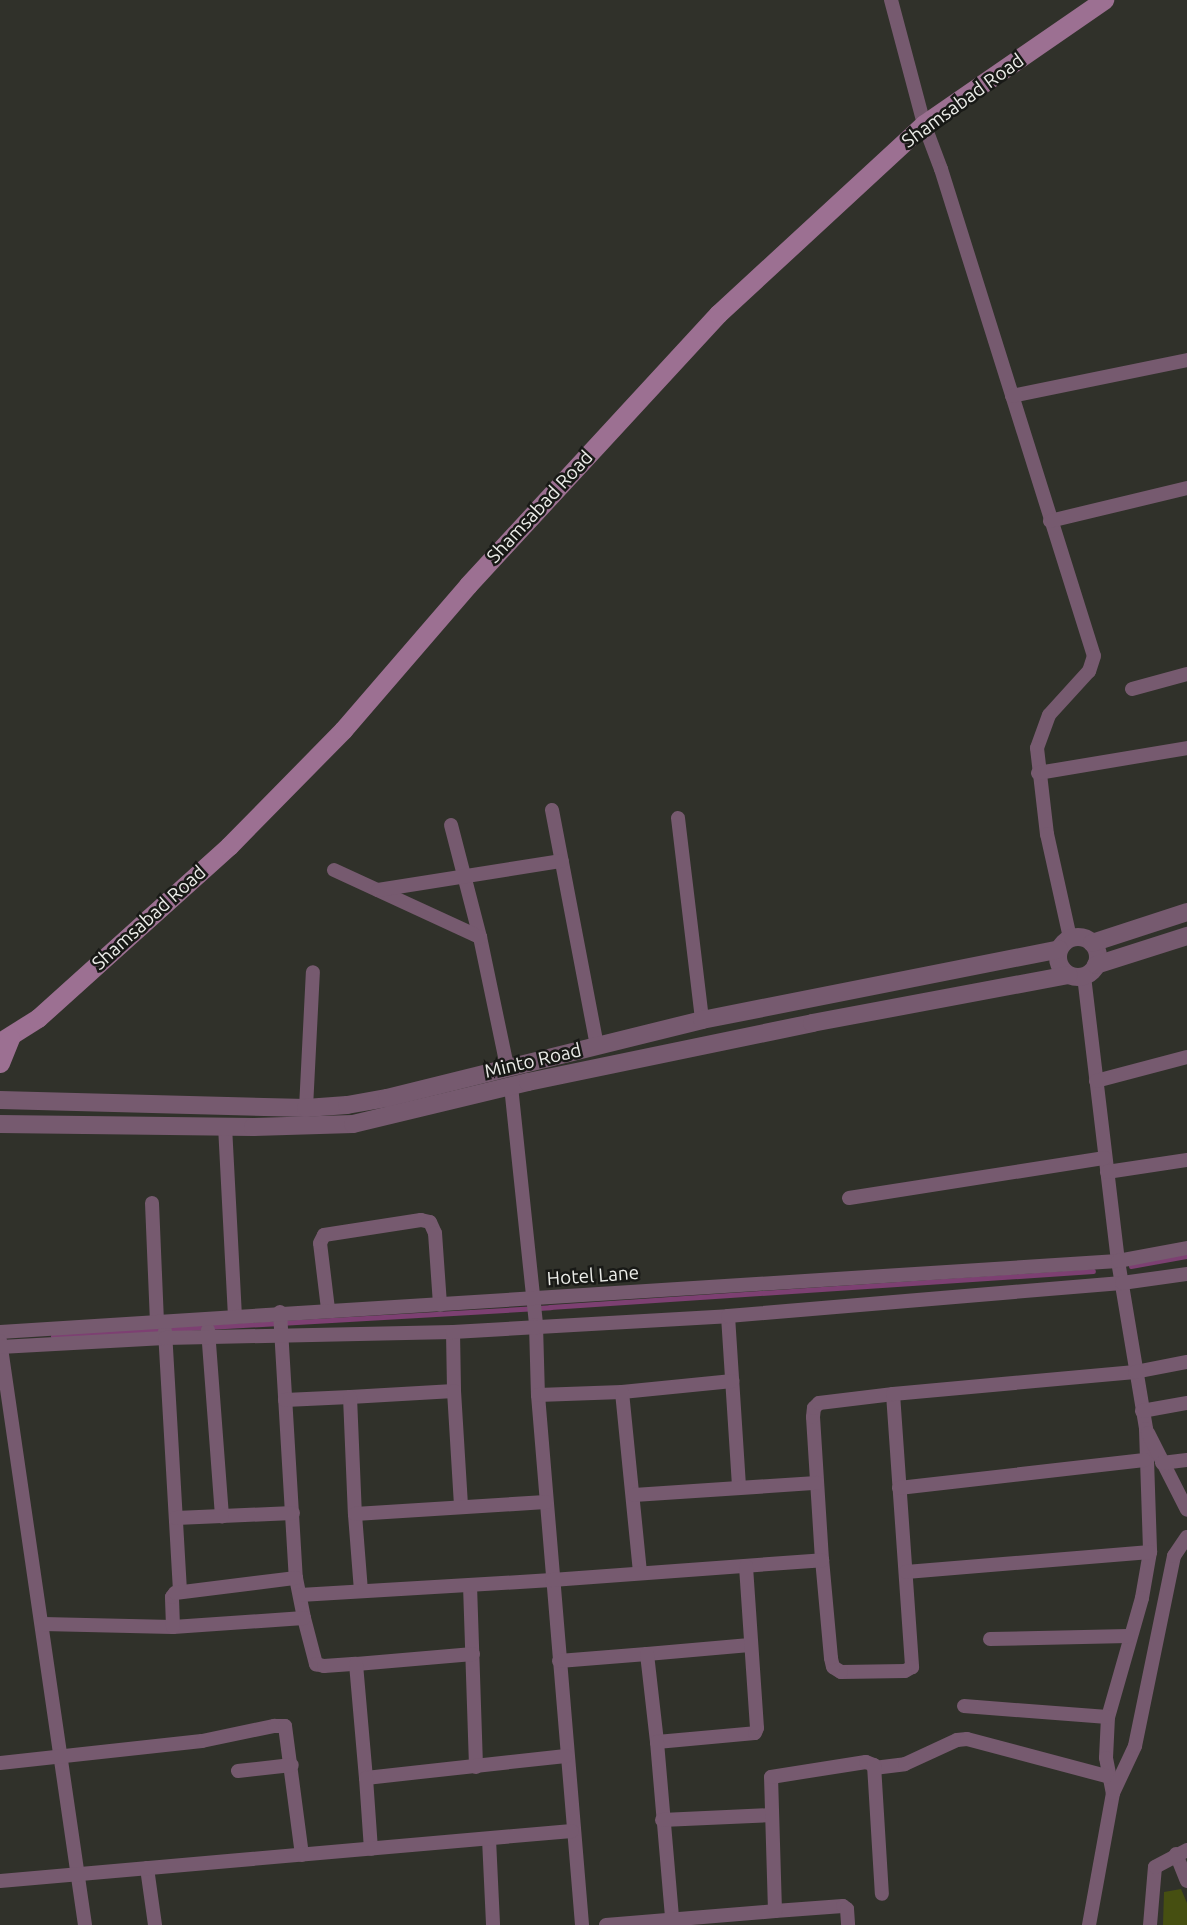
<!DOCTYPE html>
<style>
body{margin:0}
#map{position:relative;width:1187px;height:1925px;overflow:hidden;background:#30312a;font-family:Ubuntu,sans-serif}
div>[style]{position:absolute}
.green>*{inset:0;background:#464f11}
.stream>*{height:4.5px;margin:-2.25px;padding:0 2.25px;transform-origin:2.25px;border-radius:2.25px;background:#7d4072}
.minor>*{height:14px;margin:-7px;padding:0 7px;transform-origin:7px;border-radius:7px;background:#765a6f}
.tertiary>*{height:18px;margin:-9px;padding:0 9px;transform-origin:9px;border-radius:9px;background:#765a6f}
.tertiary>.ring{margin:-9px;padding:0;box-sizing:content-box;background:none;border:18px solid #765a6f;border-radius:50%}
.secondary>*{height:19px;margin:-9.5px;padding:0 9.5px;transform-origin:9.5px;border-radius:9.5px;background:#9c7092}
span{translate:-50% -50%;white-space:nowrap;text-align:center;line-height:1.15;-webkit-text-stroke:5px #181916;paint-order:stroke}
.street-label{font-size:19px;color:#ecede9}
</style>
<div id="map">
<div class="green">
<div style="clip-path:polygon(1181px 1889px,1187px 1903px,1187px 1925px,1163px 1925px,1164px 1892px)"></div>
</div>
<div class="stream">
<div style="left:1131px;top:1266px;width:57px;rotate:-10.1deg"></div>
<div style="left:53px;top:1336px;width:498px;rotate:-3.3deg"></div>
<div style="left:550px;top:1307px;width:544px;rotate:-3.79deg"></div>
</div>
<div class="minor">
<div style="left:891px;top:0;width:128px;rotate:75.1deg"></div>
<div style="left:924px;top:124px;width:48px;rotate:69.3deg"></div>
<div style="left:941px;top:169px;width:510px;rotate:72.56deg"></div>
<div style="left:1094px;top:656px;width:16px;rotate:108deg"></div>
<div style="left:1089px;top:671px;width:59px;rotate:132.3deg"></div>
<div style="left:1049px;top:715px;width:35px;rotate:110deg"></div>
<div style="left:1037px;top:748px;width:87px;rotate:83.4deg"></div>
<div style="left:1047px;top:834px;width:107px;rotate:77.5deg"></div>
<div style="left:1012px;top:396px;width:179px;rotate:-11.6deg"></div>
<div style="left:1050px;top:521px;width:141px;rotate:-13.5deg"></div>
<div style="left:1132px;top:689px;width:57px;rotate:-15.3deg"></div>
<div style="left:1038px;top:773px;width:151px;rotate:-9.5deg"></div>
<div style="left:552px;top:810px;width:239px;rotate:79.2deg"></div>
<div style="left:678px;top:818px;width:203px;rotate:83.2deg"></div>
<div style="left:451px;top:825px;width:116px;rotate:75.5deg"></div>
<div style="left:480px;top:937px;width:132px;rotate:78.2deg"></div>
<div style="left:334px;top:870px;width:161px;rotate:24.7deg"></div>
<div style="left:378px;top:890px;width:186px;rotate:-9deg"></div>
<div style="left:1084px;top:976px;width:287px;rotate:83.2deg"></div>
<div style="left:1118px;top:1261px;width:170px;rotate:80.5deg"></div>
<div style="left:1146px;top:1429px;width:123px;rotate:88.1deg"></div>
<div style="left:1150px;top:1552px;width:47px;rotate:99.9deg"></div>
<div style="left:1142px;top:1598px;width:124px;rotate:105.9deg"></div>
<div style="left:1108px;top:1717px;width:41px;rotate:92.8deg"></div>
<div style="left:1106px;top:1758px;width:36px;rotate:79deg"></div>
<div style="left:1096px;top:1081px;width:94px;rotate:-14.8deg"></div>
<div style="left:511px;top:1086px;width:240px;rotate:84deg"></div>
<div style="left:536px;top:1325px;width:70px;rotate:88.4deg"></div>
<div style="left:538px;top:1395px;width:532px;rotate:85.25deg"></div>
<div style="left:306px;top:1108px;width:136px;rotate:-87.1deg"></div>
<div style="left:225px;top:1126px;width:189px;rotate:87deg"></div>
<div style="left:1107px;top:1172px;width:81px;rotate:-8.5deg"></div>
<div style="left:849px;top:1198px;width:259px;rotate:-8.9deg"></div>
<div style="left:152px;top:1203px;width:117px;rotate:87.6deg"></div>
<div style="left:328px;top:1309px;width:66px;rotate:-96.9deg"></div>
<div style="left:320px;top:1243px;width:9px;rotate:-63deg"></div>
<div style="left:324px;top:1235px;width:98px;rotate:-8.8deg"></div>
<div style="left:421px;top:1220px;width:9px;rotate:13deg"></div>
<div style="left:430px;top:1222px;width:12px;rotate:66deg"></div>
<div style="left:435px;top:1233px;width:72px;rotate:86deg"></div>
<div style="left:280px;top:1312px;width:266px;rotate:86.6deg"></div>
<div style="left:296px;top:1578px;width:41px;rotate:78.7deg"></div>
<div style="left:304px;top:1618px;width:48px;rotate:75.4deg"></div>
<div style="left:316px;top:1664px;width:8px;rotate:14deg"></div>
<div style="left:324px;top:1666px;width:32px;rotate:-4deg"></div>
<div style="left:728px;top:1316px;width:170px;rotate:86.3deg"></div>
<div style="left:208px;top:1330px;width:187px;rotate:85.7deg"></div>
<div style="left:222px;top:1516px;width:71px;rotate:-2.4deg"></div>
<div style="left:165px;top:1331px;width:261px;rotate:86.7deg"></div>
<div style="left:0;top:1332px;width:1120px;rotate:-3.63deg"></div>
<div style="left:1118px;top:1261px;width:70px;rotate:-10.7deg"></div>
<div style="left:453px;top:1332px;width:59px;rotate:89deg"></div>
<div style="left:0;top:1341px;width:590px;rotate:81.72deg"></div>
<div style="left:0;top:1347px;width:165px;rotate:-3.1deg"></div>
<div style="left:165px;top:1338px;width:288px;rotate:-1.2deg"></div>
<div style="left:453px;top:1332px;width:275px;rotate:-3.3deg"></div>
<div style="left:728px;top:1316px;width:395px;rotate:-4.8deg"></div>
<div style="left:1122px;top:1283px;width:66px;rotate:-7.9deg"></div>
<div style="left:622px;top:1392px;width:111px;rotate:-5.7deg"></div>
<div style="left:893px;top:1394px;width:274px;rotate:86deg"></div>
<div style="left:912px;top:1667px;width:8px;rotate:150deg"></div>
<div style="left:905px;top:1671px;width:64px;rotate:179.1deg"></div>
<div style="left:841px;top:1672px;width:9px;rotate:-148deg"></div>
<div style="left:833px;top:1667px;width:9px;rotate:-103deg"></div>
<div style="left:831px;top:1658px;width:98px;rotate:-95.2deg"></div>
<div style="left:822px;top:1560px;width:143px;rotate:-93.6deg"></div>
<div style="left:813px;top:1417px;width:9px;rotate:-84deg"></div>
<div style="left:814px;top:1408px;width:7px;rotate:-45deg"></div>
<div style="left:819px;top:1403px;width:75px;rotate:-6.9deg"></div>
<div style="left:893px;top:1394px;width:243px;rotate:-5.2deg"></div>
<div style="left:1135px;top:1372px;width:53px;rotate:-10.9deg"></div>
<div style="left:538px;top:1395px;width:84px;rotate:-2deg"></div>
<div style="left:622px;top:1392px;width:182px;rotate:84.3deg"></div>
<div style="left:350px;top:1397px;width:104px;rotate:-3.3deg"></div>
<div style="left:454px;top:1391px;width:116px;rotate:86.5deg"></div>
<div style="left:285px;top:1400px;width:65px;rotate:-2.6deg"></div>
<div style="left:350px;top:1397px;width:117px;rotate:87.6deg"></div>
<div style="left:1142px;top:1411px;width:46px;rotate:-10.1deg"></div>
<div style="left:1148px;top:1433px;width:86px;rotate:63.1deg"></div>
<div style="left:1162px;top:1463px;width:25px;rotate:-7deg"></div>
<div style="left:899px;top:1488px;width:247px;rotate:-6.5deg"></div>
<div style="left:634px;top:1495px;width:183px;rotate:-3.8deg"></div>
<div style="left:176px;top:1518px;width:46px;rotate:-2.5deg"></div>
<div style="left:906px;top:1572px;width:245px;rotate:-4.7deg"></div>
<div style="left:470px;top:1585px;width:182px;rotate:88.1deg"></div>
<div style="left:361px;top:1591px;width:77px;rotate:-94.5deg"></div>
<div style="left:355px;top:1514px;width:191px;rotate:-3.6deg"></div>
<div style="left:300px;top:1595px;width:252px;rotate:-3.4deg"></div>
<div style="left:552px;top:1580px;width:271px;rotate:-4.2deg"></div>
<div style="left:43px;top:1624px;width:130px;rotate:1.3deg"></div>
<div style="left:173px;top:1627px;width:131px;rotate:-3.9deg"></div>
<div style="left:173px;top:1627px;width:30px;rotate:-92deg"></div>
<div style="left:172px;top:1597px;width:5px;rotate:-53deg"></div>
<div style="left:175px;top:1593px;width:122px;rotate:-7.1deg"></div>
<div style="left:990px;top:1639px;width:138px;rotate:-1.2deg"></div>
<div style="left:473px;top:1654px;width:117px;rotate:175.1deg"></div>
<div style="left:356px;top:1664px;width:114px;rotate:85deg"></div>
<div style="left:366px;top:1778px;width:201px;rotate:-6.3deg"></div>
<div style="left:647px;top:1654px;width:103px;rotate:-5deg"></div>
<div style="left:559px;top:1661px;width:88px;rotate:-4.5deg"></div>
<div style="left:647px;top:1654px;width:89px;rotate:83.5deg"></div>
<div style="left:657px;top:1742px;width:98px;rotate:-5.2deg"></div>
<div style="left:755px;top:1733px;width:5px;rotate:-68deg"></div>
<div style="left:757px;top:1728px;width:162px;rotate:-93.9deg"></div>
<div style="left:964px;top:1706px;width:144px;rotate:4.4deg"></div>
<div style="left:657px;top:1742px;width:177px;rotate:85.1deg"></div>
<div style="left:0;top:1763px;width:203px;rotate:-6.2deg"></div>
<div style="left:202px;top:1741px;width:74px;rotate:-11.8deg"></div>
<div style="left:274px;top:1726px;width:11px"></div>
<div style="left:285px;top:1726px;width:130px;rotate:82.5deg"></div>
<div style="left:874px;top:1768px;width:31px;rotate:-7deg"></div>
<div style="left:905px;top:1764px;width:57px;rotate:-24.8deg"></div>
<div style="left:957px;top:1740px;width:10px;rotate:-6deg"></div>
<div style="left:967px;top:1739px;width:148px;rotate:14.9deg"></div>
<div style="left:238px;top:1771px;width:54px;rotate:-6.3deg"></div>
<div style="left:366px;top:1778px;width:71px;rotate:86deg"></div>
<div style="left:662px;top:1820px;width:110px;rotate:-2.6deg"></div>
<div style="left:489px;top:1839px;width:86px;rotate:87.3deg"></div>
<div style="left:1176px;top:1854px;width:29px;rotate:68deg"></div>
<div style="left:147px;top:1868px;width:58px;rotate:82deg"></div>
<div style="left:0;top:1881px;width:574px;rotate:-5deg"></div>
<div style="left:775px;top:1911px;width:68px;rotate:-4.2deg"></div>
<div style="left:843px;top:1906px;width:5px;rotate:37deg"></div>
<div style="left:847px;top:1909px;width:16px;rotate:86deg"></div>
<div style="left:606px;top:1925px;width:170px;rotate:-4.7deg"></div>
<div style="left:775px;top:1911px;width:134px;rotate:-91.7deg"></div>
<div style="left:771px;top:1777px;width:96px;rotate:-9deg"></div>
<div style="left:866px;top:1762px;width:9px;rotate:21deg"></div>
<div style="left:874px;top:1765px;width:129px;rotate:86.5deg"></div>
<div style="left:1089px;top:1925px;width:134px;rotate:-79.7deg"></div>
<div style="left:1113px;top:1793px;width:52px;rotate:-64.9deg"></div>
<div style="left:1135px;top:1746px;width:194px;rotate:-78.4deg"></div>
<div style="left:1174px;top:1556px;width:23px;rotate:-56deg"></div>
<div style="left:1150px;top:1925px;width:58px;rotate:-85.1deg"></div>
<div style="left:1155px;top:1867px;width:36px;rotate:-28deg"></div>
</div>
<div class="tertiary">
<div class="ring" style="left:1058px;top:937px;width:22px;height:22px"></div>
<div style="left:1092px;top:943px;width:100px;rotate:-18.1deg"></div>
<div style="left:1096px;top:965px;width:96px;rotate:-17.7deg"></div>
<div style="left:0;top:1100px;width:306px;rotate:1.5deg"></div>
<div style="left:306px;top:1108px;width:41px;rotate:-4.2deg"></div>
<div style="left:347px;top:1105px;width:41px;rotate:-9.9deg"></div>
<div style="left:387px;top:1098px;width:325px;rotate:-13.9deg"></div>
<div style="left:702px;top:1020px;width:364px;rotate:-11.2deg"></div>
<div style="left:0;top:1124px;width:253px;rotate:0.7deg"></div>
<div style="left:253px;top:1127px;width:100px;rotate:-1.7deg"></div>
<div style="left:353px;top:1124px;width:180px;rotate:-13.5deg"></div>
<div style="left:528px;top:1082px;width:290px;rotate:-11.7deg"></div>
<div style="left:812px;top:1023px;width:261px;rotate:-10.6deg"></div>
</div>
<div class="secondary">
<div style="left:0;top:1042px;width:45px;rotate:-32.3deg"></div>
<div style="left:38px;top:1018px;width:257px;rotate:-42deg"></div>
<div style="left:229px;top:846px;width:163px;rotate:-45.5deg"></div>
<div style="left:343px;top:730px;width:191px;rotate:-49.2deg"></div>
<div style="left:468px;top:585px;width:369px;rotate:-47.3deg"></div>
<div style="left:718px;top:314px;width:280px;rotate:-42.7deg"></div>
<div style="left:924px;top:124px;width:219px;rotate:-34.6deg"></div>
<div style="left:0;top:1063px;width:27px;rotate:-68deg"></div>
</div>
<div class="street-label">
<span style="left:963px;top:101px;rotate:-36deg">Shamsabad Road</span>
<span style="left:540px;top:507px;rotate:-47deg">Shamsabad Road</span>
<span style="left:149px;top:918px;rotate:-42deg">Shamsabad Road</span>
<span style="left:533px;top:1061px;rotate:-13deg">Minto Road</span>
<span style="left:593px;top:1276px;rotate:-4deg">Hotel Lane</span>
</div>
</div>
